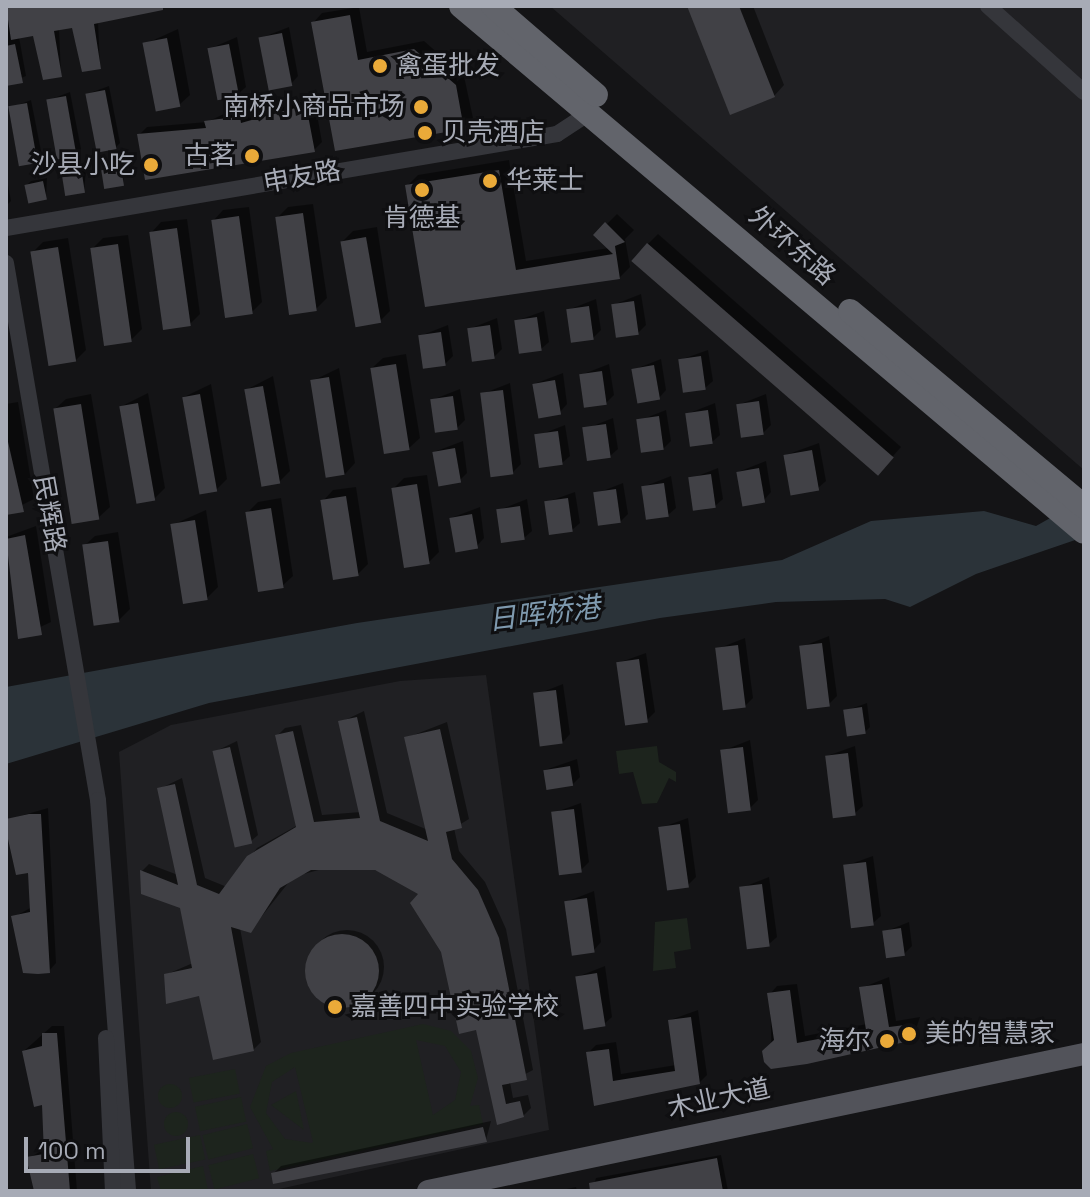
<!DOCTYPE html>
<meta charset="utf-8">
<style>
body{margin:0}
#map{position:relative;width:1090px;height:1197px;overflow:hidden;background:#141416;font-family:"Space Grotesk","Noto Sans SC",sans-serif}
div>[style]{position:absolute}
.built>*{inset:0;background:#202023}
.green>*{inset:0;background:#1d241d;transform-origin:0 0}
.round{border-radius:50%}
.water>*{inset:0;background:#2b3339}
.shadow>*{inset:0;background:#0007}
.building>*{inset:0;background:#414146;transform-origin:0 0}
.minor>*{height:16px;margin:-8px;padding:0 8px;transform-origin:8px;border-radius:8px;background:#35363b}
.major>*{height:22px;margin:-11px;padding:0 11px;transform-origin:11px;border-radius:11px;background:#52535a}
.highway>*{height:24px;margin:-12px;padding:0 12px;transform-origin:12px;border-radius:12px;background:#62646b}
.dots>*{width:22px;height:22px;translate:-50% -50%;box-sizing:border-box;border:4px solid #0f0f11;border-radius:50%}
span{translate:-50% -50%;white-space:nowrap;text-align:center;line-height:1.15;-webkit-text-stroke:6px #0f0f11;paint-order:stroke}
.poi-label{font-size:26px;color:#a7abb6}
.left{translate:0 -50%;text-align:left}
.right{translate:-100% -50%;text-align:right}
.street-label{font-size:26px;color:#a7abb6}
.water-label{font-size:28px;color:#7f9aaf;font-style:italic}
.frame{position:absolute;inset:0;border:8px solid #a7abb6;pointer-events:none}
.scale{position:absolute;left:24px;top:1137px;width:166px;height:36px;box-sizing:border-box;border:4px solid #a7abb6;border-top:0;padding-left:10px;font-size:24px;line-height:28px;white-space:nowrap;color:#a7abb6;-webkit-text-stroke:6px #0f0f11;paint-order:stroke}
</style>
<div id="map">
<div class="built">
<div style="clip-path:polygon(550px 6px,1084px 6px,1084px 470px)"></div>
<div style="clip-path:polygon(486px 675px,549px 1130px,270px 1191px,151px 1191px,119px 752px,171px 725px,400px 681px)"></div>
</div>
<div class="green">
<div style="clip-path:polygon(657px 746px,659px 762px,676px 772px,676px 782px,669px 778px,657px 803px,642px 804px,633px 772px,619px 774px,616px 751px)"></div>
<div style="clip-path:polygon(687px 918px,691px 949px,674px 952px,676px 968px,653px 971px,655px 922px)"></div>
<div style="clip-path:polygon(evenodd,423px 1024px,451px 1031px,471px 1051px,478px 1078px,470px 1106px,479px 1105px,483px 1124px,270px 1171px,266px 1151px,273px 1149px,250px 1107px,266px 1066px,291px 1053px,423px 1024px,416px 1040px,445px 1046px,461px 1072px,455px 1100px,433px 1115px,416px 1040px,423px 1024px,295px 1067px,313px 1142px,312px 1143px,285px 1139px,266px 1113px,272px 1082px,295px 1067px)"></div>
<div style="left:235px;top:1069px;width:25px;height:47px;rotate:79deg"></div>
<div class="round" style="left:158px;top:1084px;width:24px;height:24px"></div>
<div style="clip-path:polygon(296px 1091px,304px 1130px,271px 1105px)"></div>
<div style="left:241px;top:1097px;width:25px;height:47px;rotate:78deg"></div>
<div class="round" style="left:164px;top:1112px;width:24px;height:24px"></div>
<div style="left:247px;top:1124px;width:25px;height:46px;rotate:76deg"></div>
<div style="left:200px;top:1135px;width:25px;height:47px;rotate:78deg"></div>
<div style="left:253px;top:1154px;width:25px;height:46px;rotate:76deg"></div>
<div style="clip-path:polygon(203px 1166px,208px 1191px,161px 1191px,157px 1177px)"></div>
</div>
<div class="water">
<div style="clip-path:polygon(1084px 499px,1084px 537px,976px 574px,910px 607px,885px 599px,776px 602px,660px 618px,209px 703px,6px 764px,6px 687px,357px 623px,782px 560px,871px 521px,984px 511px,1036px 526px)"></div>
</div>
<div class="shadow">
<div style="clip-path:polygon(6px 6px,165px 6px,98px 21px,100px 67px,74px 25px,59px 28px,61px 75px,35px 34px,19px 37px,26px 76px,6px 84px)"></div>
<div style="clip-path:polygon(689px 6px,753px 6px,784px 85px,774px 96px)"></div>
<div style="clip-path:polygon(359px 7px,367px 52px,424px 41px,464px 76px,473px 118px,463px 127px,337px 148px,313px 23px,322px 13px)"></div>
<div style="clip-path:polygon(289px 27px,298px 76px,291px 84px,261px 38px)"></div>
<div style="clip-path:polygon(178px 29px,190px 95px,179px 105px,145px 44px)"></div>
<div style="clip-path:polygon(237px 37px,246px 87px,238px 94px,209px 49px)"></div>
<div style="clip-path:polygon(109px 86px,120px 143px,115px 148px,87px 94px)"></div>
<div style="clip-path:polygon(70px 92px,81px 149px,76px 154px,49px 100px)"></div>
<div style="clip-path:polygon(314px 98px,322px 142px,314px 150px,139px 135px,147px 127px,207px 122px,228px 112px,247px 110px,248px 117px)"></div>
<div style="clip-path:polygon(31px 100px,42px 156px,37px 161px,10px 108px)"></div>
<div style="clip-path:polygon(509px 160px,526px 261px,609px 248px,596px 235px,617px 214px,634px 230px,625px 239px,630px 267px,619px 278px,427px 305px,407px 186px,418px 175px)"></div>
<div style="clip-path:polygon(125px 164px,123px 184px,104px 172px,108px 167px)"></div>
<div style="clip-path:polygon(86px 170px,84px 191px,65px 178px,69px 174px)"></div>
<div style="clip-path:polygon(47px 178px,46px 198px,26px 186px,31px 181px)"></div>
<div style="clip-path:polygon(8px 185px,11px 201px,6px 206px,6px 186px)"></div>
<div style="clip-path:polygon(313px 204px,327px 298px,316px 309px,277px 218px,288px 207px)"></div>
<div style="clip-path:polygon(249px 207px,262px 302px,252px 312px,213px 221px,223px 210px)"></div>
<div style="clip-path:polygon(187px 219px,200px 314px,190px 324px,151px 233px,161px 222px)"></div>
<div style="clip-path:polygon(377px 227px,390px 311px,380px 321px,342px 242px,353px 231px)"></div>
<div style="clip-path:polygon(658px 234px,901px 447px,886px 464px,648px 244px)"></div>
<div style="clip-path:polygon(128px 235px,142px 329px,131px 340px,92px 249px,103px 238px)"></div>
<div style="clip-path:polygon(68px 238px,86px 350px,76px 360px,32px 253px,43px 242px)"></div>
<div style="clip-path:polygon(641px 294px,646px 325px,638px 333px,613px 305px)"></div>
<div style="clip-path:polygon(596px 299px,601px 330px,593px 338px,568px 310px)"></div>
<div style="clip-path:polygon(544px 311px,549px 342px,541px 349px,516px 321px)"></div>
<div style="clip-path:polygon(497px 318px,502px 349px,494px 357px,469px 329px)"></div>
<div style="clip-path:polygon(448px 325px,453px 356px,445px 364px,420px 336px)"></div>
<div style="clip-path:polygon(708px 350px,713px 381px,705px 388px,680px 360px)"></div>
<div style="clip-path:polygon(406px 354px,420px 438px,409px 448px,372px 368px,383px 358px)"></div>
<div style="clip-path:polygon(661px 359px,666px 390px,659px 398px,633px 370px)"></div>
<div style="clip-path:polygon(609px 364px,614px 395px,606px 403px,581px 375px)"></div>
<div style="clip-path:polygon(339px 368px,355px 463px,345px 474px,312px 381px)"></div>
<div style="clip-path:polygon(563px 373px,567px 404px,560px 412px,534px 384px)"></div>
<div style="clip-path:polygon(273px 376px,290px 471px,279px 482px,246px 390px)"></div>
<div style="clip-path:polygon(510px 383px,521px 464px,513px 472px,482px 394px)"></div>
<div style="clip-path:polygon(211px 384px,227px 479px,216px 490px,184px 397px)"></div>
<div style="clip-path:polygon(460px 389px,465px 420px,457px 428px,432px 400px)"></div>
<div style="clip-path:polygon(148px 393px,165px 488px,154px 499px,122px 406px)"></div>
<div style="clip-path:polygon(91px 394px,110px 507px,99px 517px,55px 409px,66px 399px)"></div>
<div style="clip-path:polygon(766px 394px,771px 425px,763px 433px,738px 405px)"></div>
<div style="clip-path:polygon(18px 402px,34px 499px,6px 513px,6px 404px)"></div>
<div style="clip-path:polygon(715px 403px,720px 435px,712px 442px,687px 414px)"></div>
<div style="clip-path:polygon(666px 410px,671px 441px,663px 449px,638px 421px)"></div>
<div style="clip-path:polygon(613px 418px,618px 449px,610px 456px,585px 429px)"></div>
<div style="clip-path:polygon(565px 425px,570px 456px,562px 463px,537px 436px)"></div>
<div style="clip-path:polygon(463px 441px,467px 473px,460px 480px,434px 452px)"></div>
<div style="clip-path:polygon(819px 443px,826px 481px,818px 488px,786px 455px)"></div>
<div style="clip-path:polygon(766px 461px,771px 492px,764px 500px,738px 472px)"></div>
<div style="clip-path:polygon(718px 468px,723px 499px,715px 506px,690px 479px)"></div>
<div style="clip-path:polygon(427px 475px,439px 552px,428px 563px,393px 489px,404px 478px)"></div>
<div style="clip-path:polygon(671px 476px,676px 508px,668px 515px,643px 487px)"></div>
<div style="clip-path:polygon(623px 483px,628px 514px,620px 522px,595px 494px)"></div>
<div style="clip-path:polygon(356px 487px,368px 564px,358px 574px,323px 501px,333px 490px)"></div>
<div style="clip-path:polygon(575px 492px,580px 523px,572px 530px,547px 502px)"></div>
<div style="clip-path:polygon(281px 498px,293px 576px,282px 586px,247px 513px,258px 502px)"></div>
<div style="clip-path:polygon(527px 499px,532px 531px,524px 538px,499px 510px)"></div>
<div style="clip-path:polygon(480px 507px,484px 538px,477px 546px,451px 518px)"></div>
<div style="clip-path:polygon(206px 510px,218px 587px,207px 598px,172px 525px)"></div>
<div style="clip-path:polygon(36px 526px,51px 622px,19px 637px,6px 537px)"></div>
<div style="clip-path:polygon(118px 532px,130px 609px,119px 620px,84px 546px,95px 536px)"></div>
<div style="clip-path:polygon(829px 636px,837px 696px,829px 704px,801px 647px)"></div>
<div style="clip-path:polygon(745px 638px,753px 698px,745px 706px,717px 649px)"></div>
<div style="clip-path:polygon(646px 653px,655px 712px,647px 720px,618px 663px)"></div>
<div style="clip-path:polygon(563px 684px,570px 734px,563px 742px,535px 695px)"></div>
<div style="clip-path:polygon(867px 703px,870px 727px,865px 732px,845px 711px)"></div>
<div style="clip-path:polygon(364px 711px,387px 813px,428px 830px,406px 738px,447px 722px,469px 819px,454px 828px,459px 851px,485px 882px,506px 929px,533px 1070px,510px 1082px,513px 1098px,528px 1095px,531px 1108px,523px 1116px,498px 1122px,478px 1027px,422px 894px,392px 874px,344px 863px,293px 877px,250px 931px,240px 928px,261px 1042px,253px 1050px,200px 994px,168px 1002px,165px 975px,193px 963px,182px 906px,142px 871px,149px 864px,178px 875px,159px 789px,182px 778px,205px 878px,227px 887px,257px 848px,298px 825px,277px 736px,285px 728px,301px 725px,322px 815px,361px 812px,341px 722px)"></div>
<div style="clip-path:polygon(750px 740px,758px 800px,750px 808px,722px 751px)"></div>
<div style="clip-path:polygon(237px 741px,258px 835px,250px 842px,214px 752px)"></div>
<div style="clip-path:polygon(855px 746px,863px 806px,855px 813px,827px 756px)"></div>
<div style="clip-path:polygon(577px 759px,580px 777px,572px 785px,545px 770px)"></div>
<div style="clip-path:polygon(581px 803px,589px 862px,581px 870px,553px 813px)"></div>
<div style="clip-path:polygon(48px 808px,56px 963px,49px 971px,14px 917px,32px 907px,30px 870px,6px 820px)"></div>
<div style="clip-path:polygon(688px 818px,696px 877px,688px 885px,660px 828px)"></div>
<div style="clip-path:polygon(873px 856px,881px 916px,873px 923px,845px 866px)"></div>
<div style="clip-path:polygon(769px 877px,777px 937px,769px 944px,741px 888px)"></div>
<div style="clip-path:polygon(594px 891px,601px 942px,594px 950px,566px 902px)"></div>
<div style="clip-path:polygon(909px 922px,912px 946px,904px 954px,884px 932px)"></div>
<div class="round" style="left:310px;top:930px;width:74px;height:74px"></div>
<div style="clip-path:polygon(605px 966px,612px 1017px,604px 1024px,577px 977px)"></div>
<div style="clip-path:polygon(889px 977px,896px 1021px,920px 1017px,913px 1038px,772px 1067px,770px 994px,777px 986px,797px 984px,805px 1036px,867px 1024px,861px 988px)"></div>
<div style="clip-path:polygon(698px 1010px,707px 1075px,699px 1083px,596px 1103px,588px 1053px,596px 1045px,616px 1042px,621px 1074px,676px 1065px,670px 1020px)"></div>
<div style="clip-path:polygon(52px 1026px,64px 1026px,77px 1191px,36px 1191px,29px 1158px,46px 1148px,44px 1103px,24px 1051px)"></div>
<div style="clip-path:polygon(491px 1121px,486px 1140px,273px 1174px,281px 1166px)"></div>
<div style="clip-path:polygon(721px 1155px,728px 1191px,592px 1191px,596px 1178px)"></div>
<div style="clip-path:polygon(576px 1187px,577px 1191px,558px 1191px)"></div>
</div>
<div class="building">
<div style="clip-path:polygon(6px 6px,163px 6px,163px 10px,94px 24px,101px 69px,82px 72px,72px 28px,54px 31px,62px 77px,43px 80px,33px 36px,11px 40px)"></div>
<div style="clip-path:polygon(687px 6px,739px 6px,775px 97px,730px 115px)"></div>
<div style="clip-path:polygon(350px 15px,358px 60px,414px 49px,456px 85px,464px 129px,335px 151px,311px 22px)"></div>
<div style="left:282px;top:33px;width:54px;height:24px;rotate:79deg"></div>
<div style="left:167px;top:38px;width:70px;height:25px;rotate:79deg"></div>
<div style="clip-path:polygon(15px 44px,23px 83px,6px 86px,6px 46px)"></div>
<div style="left:229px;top:44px;width:53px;height:22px;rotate:79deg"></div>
<div style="left:105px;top:90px;width:60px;height:20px;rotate:79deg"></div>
<div style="left:66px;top:96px;width:61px;height:20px;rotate:80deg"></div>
<div style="left:27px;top:103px;width:61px;height:19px;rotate:80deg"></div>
<div style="clip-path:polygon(306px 105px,315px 152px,145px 180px,137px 134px,206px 128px,204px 121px,219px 119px,240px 117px,241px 123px)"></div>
<div style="left:121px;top:167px;width:19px;height:20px;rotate:81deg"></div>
<div style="clip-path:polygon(499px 170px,516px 270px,613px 254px,593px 235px,605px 222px,625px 242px,615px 246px,620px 279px,425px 307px,405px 185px)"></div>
<div style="left:82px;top:174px;width:19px;height:20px;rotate:81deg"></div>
<div style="left:43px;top:181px;width:19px;height:19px;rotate:78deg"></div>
<div style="left:303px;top:213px;width:99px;height:28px;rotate:82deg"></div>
<div style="left:239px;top:216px;width:99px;height:28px;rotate:82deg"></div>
<div style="left:177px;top:228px;width:99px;height:28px;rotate:82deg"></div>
<div style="left:366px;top:237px;width:87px;height:26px;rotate:80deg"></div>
<div style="left:647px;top:243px;width:327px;height:24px;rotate:41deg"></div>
<div style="left:118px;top:244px;width:99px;height:28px;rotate:82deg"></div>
<div style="left:58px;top:247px;width:116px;height:28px;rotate:81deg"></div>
<div style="left:634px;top:301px;width:34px;height:23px;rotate:82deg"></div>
<div style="left:589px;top:306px;width:34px;height:23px;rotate:82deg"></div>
<div style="left:537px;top:317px;width:34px;height:23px;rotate:82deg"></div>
<div style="left:490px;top:325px;width:34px;height:23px;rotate:82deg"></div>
<div style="left:441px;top:332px;width:34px;height:23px;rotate:82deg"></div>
<div style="left:701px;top:356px;width:34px;height:23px;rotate:82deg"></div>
<div style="left:396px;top:364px;width:87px;height:26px;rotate:81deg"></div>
<div style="left:654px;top:365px;width:35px;height:23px;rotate:80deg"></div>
<div style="left:602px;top:371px;width:34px;height:23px;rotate:82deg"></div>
<div style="left:329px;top:377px;width:99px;height:19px;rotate:81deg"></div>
<div style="left:555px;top:380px;width:35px;height:23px;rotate:80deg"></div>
<div style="left:263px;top:386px;width:99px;height:19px;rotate:80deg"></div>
<div style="left:503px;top:390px;width:85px;height:23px;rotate:83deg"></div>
<div style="left:200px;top:394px;width:99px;height:18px;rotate:80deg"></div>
<div style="left:453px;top:396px;width:34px;height:23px;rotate:82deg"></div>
<div style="left:759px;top:401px;width:34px;height:23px;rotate:82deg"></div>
<div style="left:138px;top:403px;width:99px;height:19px;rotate:80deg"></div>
<div style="left:81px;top:404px;width:117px;height:28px;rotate:81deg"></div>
<div style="left:708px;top:410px;width:34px;height:23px;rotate:82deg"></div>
<div style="left:659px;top:416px;width:34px;height:23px;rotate:82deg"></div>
<div style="left:606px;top:424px;width:34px;height:24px;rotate:82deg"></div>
<div style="left:558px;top:431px;width:34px;height:24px;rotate:82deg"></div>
<div style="clip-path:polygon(6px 433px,24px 512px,6px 515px)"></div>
<div style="left:455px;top:448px;width:35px;height:23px;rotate:80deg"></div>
<div style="left:812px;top:450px;width:41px;height:29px;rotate:80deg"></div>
<div style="left:759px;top:468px;width:35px;height:23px;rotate:80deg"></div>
<div style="left:711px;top:474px;width:34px;height:23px;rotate:82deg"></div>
<div style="left:664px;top:483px;width:34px;height:23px;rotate:82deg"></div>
<div style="left:417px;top:484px;width:81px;height:26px;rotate:81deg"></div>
<div style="left:616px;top:489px;width:34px;height:23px;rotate:82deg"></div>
<div style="left:346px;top:496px;width:81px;height:26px;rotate:81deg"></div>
<div style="left:568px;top:498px;width:34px;height:24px;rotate:82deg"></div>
<div style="left:520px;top:506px;width:34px;height:24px;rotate:82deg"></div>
<div style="left:271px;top:508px;width:81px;height:26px;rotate:81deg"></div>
<div style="left:472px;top:514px;width:35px;height:23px;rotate:80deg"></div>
<div style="left:195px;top:520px;width:81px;height:25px;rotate:81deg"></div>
<div style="clip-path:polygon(25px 535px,42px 635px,18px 639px,6px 539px)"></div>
<div style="left:108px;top:541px;width:82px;height:26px;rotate:82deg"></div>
<div style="left:822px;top:643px;width:64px;height:23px;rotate:83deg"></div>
<div style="left:738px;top:645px;width:63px;height:23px;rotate:83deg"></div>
<div style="left:639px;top:659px;width:64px;height:23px;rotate:82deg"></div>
<div style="left:556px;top:690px;width:54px;height:23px;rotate:83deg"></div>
<div style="left:862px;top:707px;width:27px;height:19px;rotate:82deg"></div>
<div style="clip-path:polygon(357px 717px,380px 821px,428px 841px,404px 737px,440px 729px,462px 828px,446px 832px,452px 859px,478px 890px,499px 938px,527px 1080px,502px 1085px,506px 1104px,520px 1101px,524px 1117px,497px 1125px,476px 1030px,459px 1034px,441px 952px,410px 903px,418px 894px,375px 870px,311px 870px,280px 888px,251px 933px,231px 927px,254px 1051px,213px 1060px,199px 996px,166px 1004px,164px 974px,192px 968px,180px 908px,141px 894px,140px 870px,178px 885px,157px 788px,175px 784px,197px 885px,219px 894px,247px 856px,296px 827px,275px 735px,293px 731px,314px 822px,360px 818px,338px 721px)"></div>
<div style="left:230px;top:747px;width:99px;height:18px;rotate:77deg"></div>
<div style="left:743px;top:747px;width:64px;height:23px;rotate:83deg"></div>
<div style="left:848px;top:753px;width:63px;height:23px;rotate:83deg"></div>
<div style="left:570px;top:766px;width:20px;height:27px;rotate:81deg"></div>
<div style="left:574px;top:809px;width:64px;height:23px;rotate:83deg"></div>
<div style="clip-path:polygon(29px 814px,41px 814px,50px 973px,38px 974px,23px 973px,11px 916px,30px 912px,28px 873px,16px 875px,6px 830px,6px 819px)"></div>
<div style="left:680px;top:824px;width:64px;height:22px;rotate:82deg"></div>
<div style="left:866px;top:862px;width:64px;height:23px;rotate:83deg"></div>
<div style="left:762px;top:884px;width:63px;height:23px;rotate:83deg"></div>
<div style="left:587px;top:898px;width:55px;height:23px;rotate:82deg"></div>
<div style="left:901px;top:928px;width:28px;height:19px;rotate:82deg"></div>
<div class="round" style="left:305px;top:934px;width:74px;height:74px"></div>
<div style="left:597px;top:973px;width:54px;height:22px;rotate:81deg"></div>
<div style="clip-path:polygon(882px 984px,889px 1027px,913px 1024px,914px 1040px,807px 1064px,771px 1069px,764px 1062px,762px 1051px,774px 1040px,767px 993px,790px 990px,797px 1043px,866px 1030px,859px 987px)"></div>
<div style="clip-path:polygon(691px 1017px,700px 1084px,594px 1106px,586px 1052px,609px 1049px,613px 1081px,675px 1071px,668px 1020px)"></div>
<div style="clip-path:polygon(42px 1033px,57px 1033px,70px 1191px,34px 1191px,26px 1157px,44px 1154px,42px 1105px,34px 1107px,22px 1051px,42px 1046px)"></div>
<div style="clip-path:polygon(483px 1127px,487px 1142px,273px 1184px,271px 1173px)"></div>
<div style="clip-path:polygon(717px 1158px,723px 1191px,590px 1191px,589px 1183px)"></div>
</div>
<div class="minor">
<div style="left:988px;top:6px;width:129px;rotate:41.9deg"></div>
<div style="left:6px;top:228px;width:559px;rotate:-9.68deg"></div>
<div style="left:557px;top:134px;width:42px;rotate:-33.3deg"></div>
<div style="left:6px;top:263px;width:545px;rotate:80.28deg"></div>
<div style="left:98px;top:800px;width:392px;rotate:85.6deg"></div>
<div style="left:106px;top:1038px;width:153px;rotate:87.4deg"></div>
</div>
<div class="major">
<div style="left:428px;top:1191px;width:670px;rotate:-11.8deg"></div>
</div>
<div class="highway">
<div style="left:461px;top:6px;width:815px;rotate:40.17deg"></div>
<div style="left:493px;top:6px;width:136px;rotate:40.8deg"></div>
<div style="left:850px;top:311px;width:305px;rotate:39.9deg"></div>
</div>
<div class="dots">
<div style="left:380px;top:66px;background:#eaaa39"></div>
<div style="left:421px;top:107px;background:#eaaa39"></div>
<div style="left:425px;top:133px;background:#eaaa39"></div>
<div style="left:252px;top:156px;background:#eaaa39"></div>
<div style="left:151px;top:165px;background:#eaaa39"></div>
<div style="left:490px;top:181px;background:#eaaa39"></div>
<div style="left:422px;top:190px;background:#eaaa39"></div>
<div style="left:335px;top:1007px;background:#eaaa39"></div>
<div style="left:909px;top:1034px;background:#eaaa39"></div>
<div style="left:887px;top:1041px;background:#eaaa39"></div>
</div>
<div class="poi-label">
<span class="left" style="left:396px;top:66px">禽蛋批发</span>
<span class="right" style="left:405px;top:107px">南桥小商品市场</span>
<span class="left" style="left:441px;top:133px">贝壳酒店</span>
<span class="right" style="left:236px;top:156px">古茗</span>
<span class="right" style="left:135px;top:165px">沙县小吃</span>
<span class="left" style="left:506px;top:181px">华莱士</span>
<span style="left:422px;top:218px">肯德基</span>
<span class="left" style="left:351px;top:1007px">嘉善四中实验学校</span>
<span class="left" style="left:925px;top:1034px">美的智慧家</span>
<span class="right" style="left:871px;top:1041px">海尔</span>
</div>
<div class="street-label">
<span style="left:302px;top:177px;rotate:-10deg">申友路</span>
<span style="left:792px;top:246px;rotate:41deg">外环东路</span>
<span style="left:49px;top:514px;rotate:80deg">民辉路</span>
<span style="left:719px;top:1099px;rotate:-12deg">木业大道</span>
</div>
<div class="water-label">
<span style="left:544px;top:613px;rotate:-7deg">日晖桥港</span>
</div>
<div class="frame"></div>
<div class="scale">100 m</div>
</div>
